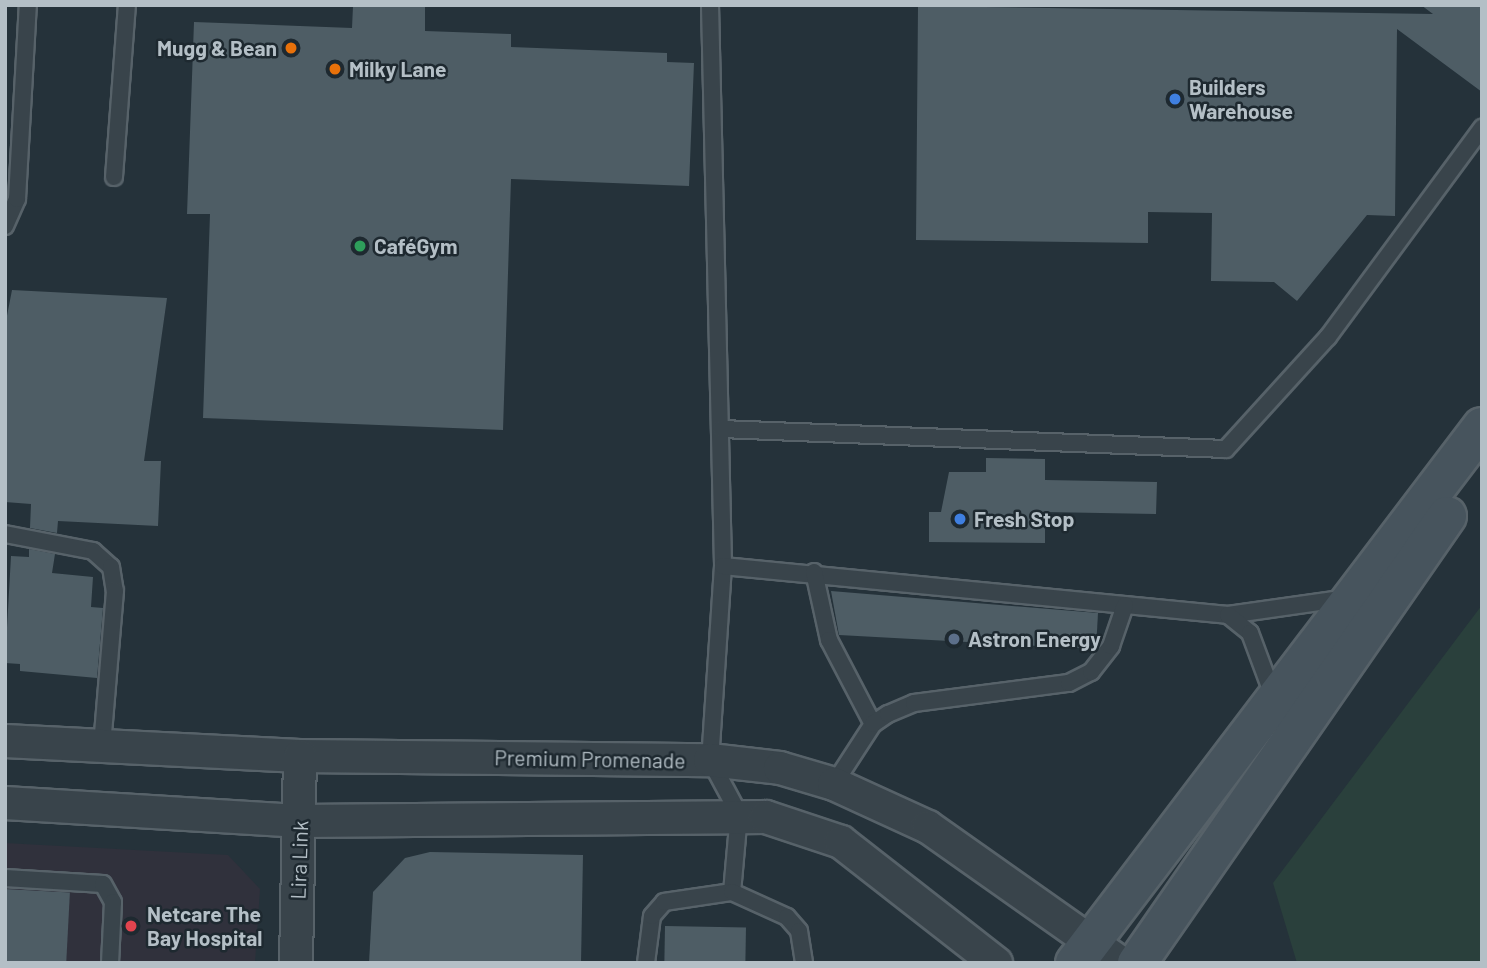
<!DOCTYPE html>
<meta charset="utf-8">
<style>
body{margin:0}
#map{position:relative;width:1487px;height:968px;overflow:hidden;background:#25323a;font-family:Barlow,sans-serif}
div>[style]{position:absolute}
.medical>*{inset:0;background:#30313c}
.green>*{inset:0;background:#2a403c}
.building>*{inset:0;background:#4e5d65;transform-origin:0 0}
.roads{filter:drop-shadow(2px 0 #576269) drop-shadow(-2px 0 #576269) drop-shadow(0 2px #576269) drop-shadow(0 -2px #576269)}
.lane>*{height:16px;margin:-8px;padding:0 8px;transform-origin:8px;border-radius:8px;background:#39444b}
.street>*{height:32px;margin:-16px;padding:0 16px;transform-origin:16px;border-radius:16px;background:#39444b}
.secondary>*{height:38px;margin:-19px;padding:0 19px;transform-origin:19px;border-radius:19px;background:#47545d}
.dots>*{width:19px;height:19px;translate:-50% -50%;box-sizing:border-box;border:4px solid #1e2930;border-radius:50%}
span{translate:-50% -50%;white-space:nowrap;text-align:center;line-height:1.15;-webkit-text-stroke:5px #1e2930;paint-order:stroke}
.poi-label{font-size:21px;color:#b4bfc6;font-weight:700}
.right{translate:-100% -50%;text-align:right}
.left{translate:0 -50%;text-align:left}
.street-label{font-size:21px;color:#b4bfc6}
.frame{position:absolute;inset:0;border:7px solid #b4bfc6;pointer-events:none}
</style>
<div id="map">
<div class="medical">
<div style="clip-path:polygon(5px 843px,228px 855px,260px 889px,255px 963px,5px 963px)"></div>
</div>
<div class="green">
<div style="clip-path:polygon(1482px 605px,1482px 963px,1297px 963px,1273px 883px)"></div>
</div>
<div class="building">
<div style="clip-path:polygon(409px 5px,425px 7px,425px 31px,511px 34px,511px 47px,667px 53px,667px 62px,694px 63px,689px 186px,511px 179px,503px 430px,203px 418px,210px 214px,187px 214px,194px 22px,352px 28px,353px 6px)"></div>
<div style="clip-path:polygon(1421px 5px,1482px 5px,1482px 92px,1397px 29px,1395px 216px,1367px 215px,1297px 301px,1274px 282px,1211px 281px,1212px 213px,1148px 212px,1148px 243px,916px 240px,918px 6px,1433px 14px)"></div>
<div style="clip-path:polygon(12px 290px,167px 298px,144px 461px,161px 461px,158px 526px,58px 521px,57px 533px,30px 528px,31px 504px,5px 502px,5px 326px)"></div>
<div style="clip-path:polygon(986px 458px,1045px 459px,1045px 480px,1157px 482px,1156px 514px,1045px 512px,1045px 543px,929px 542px,929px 512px,941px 512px,949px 472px,986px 472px)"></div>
<div style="clip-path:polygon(29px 549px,55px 554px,52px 573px,93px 577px,91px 607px,103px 608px,97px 678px,20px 671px,20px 664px,5px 663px,11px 556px,29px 557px)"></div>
<div style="clip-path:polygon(831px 591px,1098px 613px,1096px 649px,839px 635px)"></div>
<div style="clip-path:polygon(430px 852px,583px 855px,581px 963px,369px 963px,373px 892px,405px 858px)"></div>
<div style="left:5px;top:889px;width:65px;height:74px;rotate:3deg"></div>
<div style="left:665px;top:926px;width:81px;height:37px;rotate:1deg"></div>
</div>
<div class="roads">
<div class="lane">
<div style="left:710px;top:5px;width:561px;rotate:88.67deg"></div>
<div style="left:723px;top:566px;width:194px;rotate:93.8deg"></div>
<div style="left:710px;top:760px;width:61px;rotate:61.8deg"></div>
<div style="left:739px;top:814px;width:78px;rotate:95.1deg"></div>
<div style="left:114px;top:177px;width:172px;rotate:-85.7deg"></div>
<div style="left:5px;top:226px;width:30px;rotate:-66deg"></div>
<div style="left:17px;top:199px;width:194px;rotate:-86.8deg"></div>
<div style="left:721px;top:429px;width:505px;rotate:2.27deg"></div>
<div style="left:1226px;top:449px;width:151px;rotate:-47.7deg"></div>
<div style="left:1328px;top:337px;width:260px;rotate:-53.6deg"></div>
<div style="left:5px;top:534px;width:90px;rotate:10.9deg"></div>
<div style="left:93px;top:551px;width:24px;rotate:42deg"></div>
<div style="left:111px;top:567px;width:24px;rotate:81deg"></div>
<div style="left:115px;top:591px;width:156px;rotate:94.8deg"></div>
<div style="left:723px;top:566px;width:507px;rotate:5.54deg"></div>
<div style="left:1228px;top:615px;width:120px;rotate:-8.1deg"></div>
<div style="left:814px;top:572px;width:70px;rotate:77.6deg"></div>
<div style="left:829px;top:640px;width:95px;rotate:62.4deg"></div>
<div style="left:1228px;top:615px;width:28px;rotate:39deg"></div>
<div style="left:1250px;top:633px;width:66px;rotate:69.6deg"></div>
<div style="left:834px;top:784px;width:72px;rotate:-57deg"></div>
<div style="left:873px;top:724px;width:18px;rotate:-34deg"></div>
<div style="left:888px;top:714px;width:28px;rotate:-23deg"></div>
<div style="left:914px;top:703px;width:156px;rotate:-7.4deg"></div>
<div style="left:1069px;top:683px;width:25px;rotate:-27deg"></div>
<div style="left:1091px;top:672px;width:33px;rotate:-52deg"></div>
<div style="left:1111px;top:646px;width:43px;rotate:-71.1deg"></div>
<div style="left:5px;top:878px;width:98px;rotate:3.5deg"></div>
<div style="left:103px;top:884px;width:21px;rotate:61deg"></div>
<div style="left:113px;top:902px;width:61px;rotate:92.8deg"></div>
<div style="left:646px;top:963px;width:47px;rotate:-82.7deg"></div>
<div style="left:652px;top:916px;width:18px;rotate:-49deg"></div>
<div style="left:664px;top:902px;width:69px;rotate:-8.4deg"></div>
<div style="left:732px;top:892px;width:60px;rotate:24.4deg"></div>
<div style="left:787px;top:917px;width:18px;rotate:49deg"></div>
<div style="left:799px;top:931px;width:32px;rotate:81deg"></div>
</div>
<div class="street">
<div style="left:5px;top:741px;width:295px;rotate:2.9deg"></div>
<div style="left:300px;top:756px;width:410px;rotate:0.6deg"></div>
<div style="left:710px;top:760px;width:70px;rotate:6.5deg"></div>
<div style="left:780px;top:768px;width:56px;rotate:16.5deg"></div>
<div style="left:834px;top:784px;width:103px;rotate:24.6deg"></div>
<div style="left:928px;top:827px;width:236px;rotate:35.2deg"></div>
<div style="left:5px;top:803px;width:297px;rotate:3.5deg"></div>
<div style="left:301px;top:821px;width:465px;rotate:-0.5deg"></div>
<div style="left:766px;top:817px;width:79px;rotate:18.4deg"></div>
<div style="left:841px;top:842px;width:197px;rotate:38deg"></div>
<div style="left:296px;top:963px;width:207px;rotate:-88.9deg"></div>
</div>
<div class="secondary">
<div style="left:1075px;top:963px;width:673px;rotate:-52.79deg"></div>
<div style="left:1137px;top:963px;width:544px;rotate:-55.26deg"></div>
</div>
</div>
<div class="dots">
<div style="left:291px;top:48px;background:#e8710a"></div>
<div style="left:335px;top:69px;background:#e8710a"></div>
<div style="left:1175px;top:99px;background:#3f7fe0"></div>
<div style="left:360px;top:246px;background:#2e9e5b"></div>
<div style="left:960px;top:519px;background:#3f7fe0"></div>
<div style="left:954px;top:639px;background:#5c6f8a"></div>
<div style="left:131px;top:926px;background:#e0444e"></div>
</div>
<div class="poi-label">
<span class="right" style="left:277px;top:48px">Mugg &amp; Bean</span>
<span class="left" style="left:349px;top:69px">Milky Lane</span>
<span class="left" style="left:1189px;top:99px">Builders<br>Warehouse</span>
<span class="left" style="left:374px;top:246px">CaféGym</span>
<span class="left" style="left:974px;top:519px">Fresh Stop</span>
<span class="left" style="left:968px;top:639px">Astron Energy</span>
<span class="left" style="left:147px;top:926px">Netcare The<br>Bay Hospital</span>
</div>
<div class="street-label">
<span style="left:590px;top:759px;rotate:1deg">Premium Promenade</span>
<span style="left:299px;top:860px;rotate:-88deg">Lira Link</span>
</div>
<div class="frame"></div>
</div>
